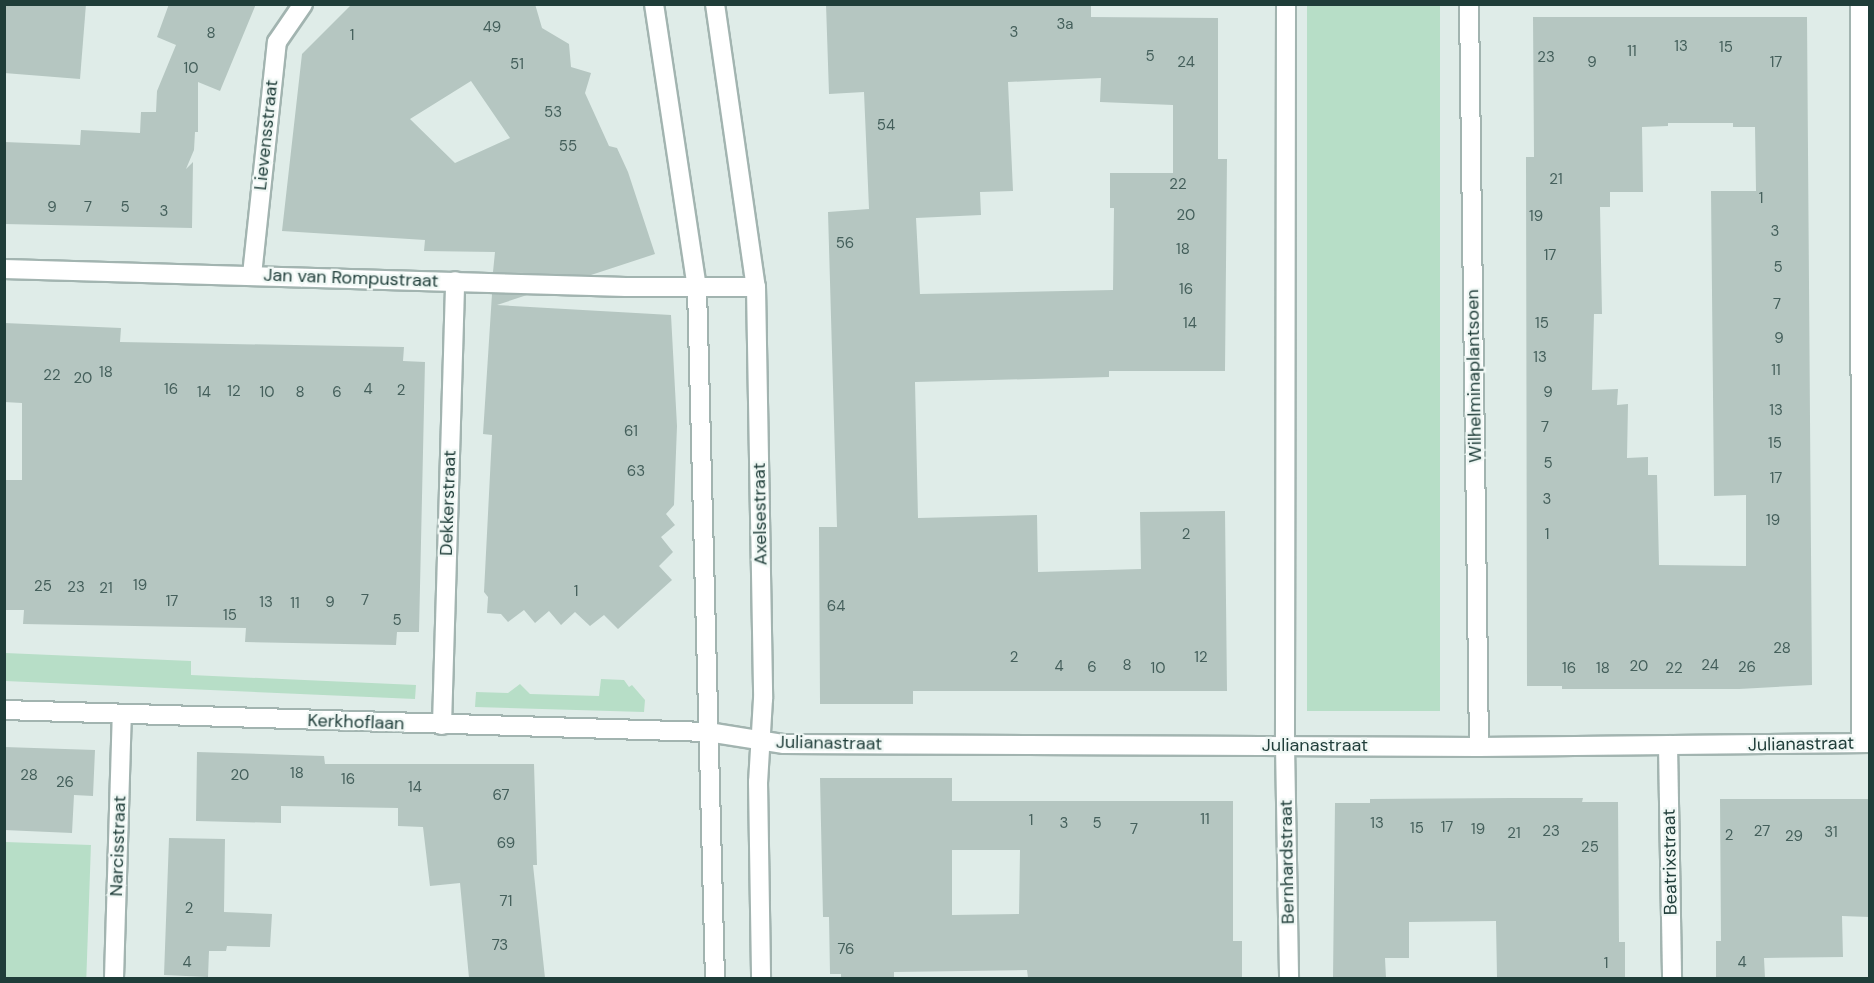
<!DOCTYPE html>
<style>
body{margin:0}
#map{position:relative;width:1874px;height:983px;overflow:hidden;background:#dfece8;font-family:"DM Sans",sans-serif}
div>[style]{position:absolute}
.green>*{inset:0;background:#b7dec7;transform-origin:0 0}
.building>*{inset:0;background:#b5c6c1}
.roads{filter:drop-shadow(2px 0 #a2b4b0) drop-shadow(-2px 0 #a2b4b0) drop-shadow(0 2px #a2b4b0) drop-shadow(0 -2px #a2b4b0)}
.street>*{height:18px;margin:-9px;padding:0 9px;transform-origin:9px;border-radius:9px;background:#fff}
.secondary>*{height:18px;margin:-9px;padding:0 9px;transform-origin:9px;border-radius:9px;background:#fff}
span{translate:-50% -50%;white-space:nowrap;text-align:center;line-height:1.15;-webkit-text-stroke:4.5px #f0f8f5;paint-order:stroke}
.number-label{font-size:15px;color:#445f5b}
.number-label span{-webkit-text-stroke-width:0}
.street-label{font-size:18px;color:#1f3d39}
.frame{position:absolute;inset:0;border:6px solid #1f3d39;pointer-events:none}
</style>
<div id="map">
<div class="green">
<div style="left:1307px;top:5px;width:133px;height:706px"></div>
<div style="clip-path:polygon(5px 653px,191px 661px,191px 675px,416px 685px,415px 699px,5px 681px)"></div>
<div style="clip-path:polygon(601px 679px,624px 680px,629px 687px,632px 685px,645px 700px,644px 712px,475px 707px,476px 692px,508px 693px,520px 684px,530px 694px,599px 696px)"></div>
<div style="left:5px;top:842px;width:86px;height:136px;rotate:2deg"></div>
</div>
<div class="building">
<div style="clip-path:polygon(4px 4px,86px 4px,80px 79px,4px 73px)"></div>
<div style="clip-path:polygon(169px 4px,256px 4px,220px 91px,198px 82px,198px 132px,195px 132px,194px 150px,186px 169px,193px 162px,192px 228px,4px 224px,4px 142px,80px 145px,81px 130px,140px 133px,141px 112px,156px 112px,157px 91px,176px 45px,157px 37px)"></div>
<div style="clip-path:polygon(evenodd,352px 4px,535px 4px,542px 28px,569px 44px,571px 67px,591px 73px,585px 93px,609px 146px,617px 148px,628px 172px,655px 254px,591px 275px,493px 272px,495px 252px,424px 251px,425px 240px,282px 231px,302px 54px,352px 4px,471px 81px,510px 138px,455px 163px,410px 119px,471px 81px)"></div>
<div style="clip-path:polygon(evenodd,826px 4px,1091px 4px,1091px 17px,1218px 18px,1218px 159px,1227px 159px,1225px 371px,1109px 371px,1109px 377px,915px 382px,918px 518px,1037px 515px,1038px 572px,1141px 569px,1140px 512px,1225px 511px,1227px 691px,913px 691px,913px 704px,820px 704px,819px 527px,837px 527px,828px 212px,869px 209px,864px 92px,829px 94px,826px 4px,1101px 78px,1100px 102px,1173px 105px,1173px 173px,1110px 173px,1110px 208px,1114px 208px,1113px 290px,920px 294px,916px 218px,981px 215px,980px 192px,1013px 191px,1008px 82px,1101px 78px)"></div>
<div style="clip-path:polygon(evenodd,1533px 17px,1807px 17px,1812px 685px,1739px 689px,1562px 689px,1562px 686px,1527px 686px,1526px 157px,1534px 157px,1533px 17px,1668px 123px,1733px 123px,1733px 127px,1755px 127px,1756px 191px,1711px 191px,1714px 496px,1746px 495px,1746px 566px,1659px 565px,1657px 475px,1648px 475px,1648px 457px,1627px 458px,1628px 404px,1617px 405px,1618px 389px,1592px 390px,1594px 314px,1602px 314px,1600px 207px,1610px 207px,1610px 192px,1643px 192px,1642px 127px,1668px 126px,1668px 123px)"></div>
<div style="clip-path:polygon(492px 294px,527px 295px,497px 305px,671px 315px,677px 426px,674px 505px,666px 514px,675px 525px,661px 537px,673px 552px,659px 566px,672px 580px,618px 629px,604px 615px,590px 626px,575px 612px,561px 625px,549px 611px,535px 623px,524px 610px,508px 622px,501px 614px,487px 613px,488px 597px,484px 592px,492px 435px,483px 434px)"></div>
<div style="clip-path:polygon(4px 323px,121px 328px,120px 342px,404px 347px,403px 361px,425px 362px,419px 632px,397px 632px,396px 645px,245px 642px,246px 628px,23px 624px,24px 610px,4px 610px,4px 480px,22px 480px,22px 403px,4px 402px)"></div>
<div style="clip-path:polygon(4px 747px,95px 750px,93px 796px,74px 795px,72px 833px,4px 830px)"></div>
<div style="clip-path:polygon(197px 752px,324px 756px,325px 764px,534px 764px,537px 865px,533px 865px,545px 978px,469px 978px,460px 883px,430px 886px,423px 827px,398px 826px,398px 808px,281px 806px,281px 823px,196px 821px)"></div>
<div style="clip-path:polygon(evenodd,820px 778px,952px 778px,952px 801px,1233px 801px,1233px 941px,1242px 941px,1242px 978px,1028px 978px,1027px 970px,894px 972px,894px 978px,841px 978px,841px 974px,830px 974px,829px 917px,823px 917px,820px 778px,952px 850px,1020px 850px,1019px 914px,952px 915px,952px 850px)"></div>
<div style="clip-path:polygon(1511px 798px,1583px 798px,1582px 802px,1618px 802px,1619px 942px,1625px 942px,1625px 978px,1497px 978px,1496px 921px,1409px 922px,1409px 958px,1385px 958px,1386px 978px,1333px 978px,1335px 803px,1370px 803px,1370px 799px)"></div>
<div style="clip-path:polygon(1720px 799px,1869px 799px,1869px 917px,1842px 916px,1843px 957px,1764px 958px,1765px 978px,1716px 978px,1716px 941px,1721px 941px)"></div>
<div style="clip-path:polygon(169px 838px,225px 839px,224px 912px,272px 914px,270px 947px,227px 946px,226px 951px,209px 951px,208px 977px,164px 975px)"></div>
</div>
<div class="roads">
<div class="street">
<div style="left:1286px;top:4px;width:741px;rotate:90.08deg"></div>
<div style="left:1285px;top:745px;width:233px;rotate:89deg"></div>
<div style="left:1469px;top:4px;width:743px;rotate:89.23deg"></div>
<div style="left:1860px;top:4px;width:739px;rotate:89.92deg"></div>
<div style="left:4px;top:269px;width:622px;rotate:1.66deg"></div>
<div style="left:626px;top:287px;width:130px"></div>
<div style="left:252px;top:275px;width:234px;rotate:-83.9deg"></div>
<div style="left:277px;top:42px;width:46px;rotate:-55.6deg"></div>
<div style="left:4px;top:710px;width:704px;rotate:1.79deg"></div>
<div style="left:708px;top:732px;width:77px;rotate:9deg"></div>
<div style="left:784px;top:744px;width:695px;rotate:0.25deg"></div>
<div style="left:1479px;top:747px;width:391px;rotate:-0.6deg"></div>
<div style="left:442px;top:725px;width:444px;rotate:-88.3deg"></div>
<div style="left:1668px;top:745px;width:233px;rotate:89deg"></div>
<div style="left:114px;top:978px;width:264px;rotate:-88.3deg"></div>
</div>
<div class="secondary">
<div style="left:654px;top:4px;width:287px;rotate:81.4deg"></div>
<div style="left:697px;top:288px;width:690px;rotate:88.51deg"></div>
<div style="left:715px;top:4px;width:286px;rotate:81.8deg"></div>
<div style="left:756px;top:287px;width:412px;rotate:89deg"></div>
<div style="left:763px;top:699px;width:83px;rotate:93.4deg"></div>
<div style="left:758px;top:782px;width:196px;rotate:89.1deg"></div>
</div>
</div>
<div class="number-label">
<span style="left:1065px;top:25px">3a</span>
<span style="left:492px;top:28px">49</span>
<span style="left:1014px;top:33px">3</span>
<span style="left:211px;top:34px">8</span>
<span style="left:352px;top:36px">1</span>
<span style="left:1681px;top:47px">13</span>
<span style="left:1726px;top:48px">15</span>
<span style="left:1632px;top:52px">11</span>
<span style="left:1150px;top:57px">5</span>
<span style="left:1546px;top:58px">23</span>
<span style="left:1186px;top:63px">24</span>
<span style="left:1592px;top:63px">9</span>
<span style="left:1776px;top:63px">17</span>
<span style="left:517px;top:65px">51</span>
<span style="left:191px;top:69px">10</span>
<span style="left:553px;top:113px">53</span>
<span style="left:886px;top:126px">54</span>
<span style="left:568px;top:147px">55</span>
<span style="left:1556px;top:180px">21</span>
<span style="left:1178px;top:185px">22</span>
<span style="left:1761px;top:199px">1</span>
<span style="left:52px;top:208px">9</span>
<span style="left:88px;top:208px">7</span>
<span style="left:125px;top:208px">5</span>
<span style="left:164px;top:212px">3</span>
<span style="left:1186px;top:216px">20</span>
<span style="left:1536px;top:217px">19</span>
<span style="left:1775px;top:232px">3</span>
<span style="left:845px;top:244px">56</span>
<span style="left:1183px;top:250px">18</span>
<span style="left:1550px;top:256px">17</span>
<span style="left:1778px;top:268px">5</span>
<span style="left:1186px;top:290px">16</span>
<span style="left:1777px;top:305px">7</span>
<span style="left:1190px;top:324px">14</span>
<span style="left:1542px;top:324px">15</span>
<span style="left:1779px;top:339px">9</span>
<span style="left:1540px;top:358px">13</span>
<span style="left:1776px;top:371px">11</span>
<span style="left:106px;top:373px">18</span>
<span style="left:52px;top:376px">22</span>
<span style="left:83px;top:379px">20</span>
<span style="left:171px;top:390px">16</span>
<span style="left:368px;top:390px">4</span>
<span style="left:401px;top:391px">2</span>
<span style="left:234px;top:392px">12</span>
<span style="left:204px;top:393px">14</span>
<span style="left:267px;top:393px">10</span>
<span style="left:300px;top:393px">8</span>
<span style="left:337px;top:393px">6</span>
<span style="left:1548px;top:393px">9</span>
<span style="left:1776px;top:411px">13</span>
<span style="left:1545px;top:428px">7</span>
<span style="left:631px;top:432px">61</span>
<span style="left:1775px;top:444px">15</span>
<span style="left:1548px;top:464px">5</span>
<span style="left:636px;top:472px">63</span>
<span style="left:1776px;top:479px">17</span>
<span style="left:1547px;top:500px">3</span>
<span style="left:1773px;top:521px">19</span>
<span style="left:1186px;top:535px">2</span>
<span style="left:1547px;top:535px">1</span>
<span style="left:140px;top:586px">19</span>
<span style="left:43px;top:587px">25</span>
<span style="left:76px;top:588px">23</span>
<span style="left:106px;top:589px">21</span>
<span style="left:576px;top:592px">1</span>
<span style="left:365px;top:601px">7</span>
<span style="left:172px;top:602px">17</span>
<span style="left:266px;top:603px">13</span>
<span style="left:330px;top:603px">9</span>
<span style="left:295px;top:604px">11</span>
<span style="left:836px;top:607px">64</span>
<span style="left:230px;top:616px">15</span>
<span style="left:397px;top:621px">5</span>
<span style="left:1782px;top:649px">28</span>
<span style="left:1014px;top:658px">2</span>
<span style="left:1201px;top:658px">12</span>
<span style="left:1127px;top:666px">8</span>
<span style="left:1710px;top:666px">24</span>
<span style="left:1059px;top:667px">4</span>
<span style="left:1639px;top:667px">20</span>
<span style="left:1092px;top:668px">6</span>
<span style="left:1747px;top:668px">26</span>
<span style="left:1158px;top:669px">10</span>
<span style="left:1569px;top:669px">16</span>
<span style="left:1603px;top:669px">18</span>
<span style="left:1674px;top:669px">22</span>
<span style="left:297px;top:774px">18</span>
<span style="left:29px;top:776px">28</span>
<span style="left:240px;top:776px">20</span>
<span style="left:348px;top:780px">16</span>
<span style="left:65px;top:783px">26</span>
<span style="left:415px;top:788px">14</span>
<span style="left:501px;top:796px">67</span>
<span style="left:1205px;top:820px">11</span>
<span style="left:1031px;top:821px">1</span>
<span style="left:1064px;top:824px">3</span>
<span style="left:1097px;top:824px">5</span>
<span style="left:1377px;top:824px">13</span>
<span style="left:1447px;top:828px">17</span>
<span style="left:1417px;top:829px">15</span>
<span style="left:1134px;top:830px">7</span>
<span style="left:1478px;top:830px">19</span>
<span style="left:1551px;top:832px">23</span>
<span style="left:1762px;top:832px">27</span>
<span style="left:1831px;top:833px">31</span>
<span style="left:1514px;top:834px">21</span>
<span style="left:1729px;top:836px">2</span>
<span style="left:1794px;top:837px">29</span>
<span style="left:506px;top:844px">69</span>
<span style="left:1590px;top:848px">25</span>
<span style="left:506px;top:902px">71</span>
<span style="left:189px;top:909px">2</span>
<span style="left:500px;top:946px">73</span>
<span style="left:846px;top:950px">76</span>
<span style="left:187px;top:963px">4</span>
<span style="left:1742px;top:963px">4</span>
<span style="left:1606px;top:964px">1</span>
</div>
<div class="street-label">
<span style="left:266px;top:135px;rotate:-84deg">Lievensstraat</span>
<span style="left:351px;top:278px;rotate:2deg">Jan van Rompustraat</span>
<span style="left:1474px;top:376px;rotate:-91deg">Wilhelminaplantsoen</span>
<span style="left:448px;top:503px;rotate:-88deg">Dekkerstraat</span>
<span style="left:760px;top:514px;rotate:-91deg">Axelsestraat</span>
<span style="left:356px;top:722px;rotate:2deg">Kerkhoflaan</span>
<span style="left:829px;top:743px;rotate:1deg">Julianastraat</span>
<span style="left:1801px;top:744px;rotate:-1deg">Julianastraat</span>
<span style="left:1315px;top:745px">Julianastraat</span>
<span style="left:118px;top:846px;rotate:-88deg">Narcisstraat</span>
<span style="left:1287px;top:862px;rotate:-91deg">Bernhardstraat</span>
<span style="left:1670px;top:862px;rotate:-91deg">Beatrixstraat</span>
</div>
<div class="frame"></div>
</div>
